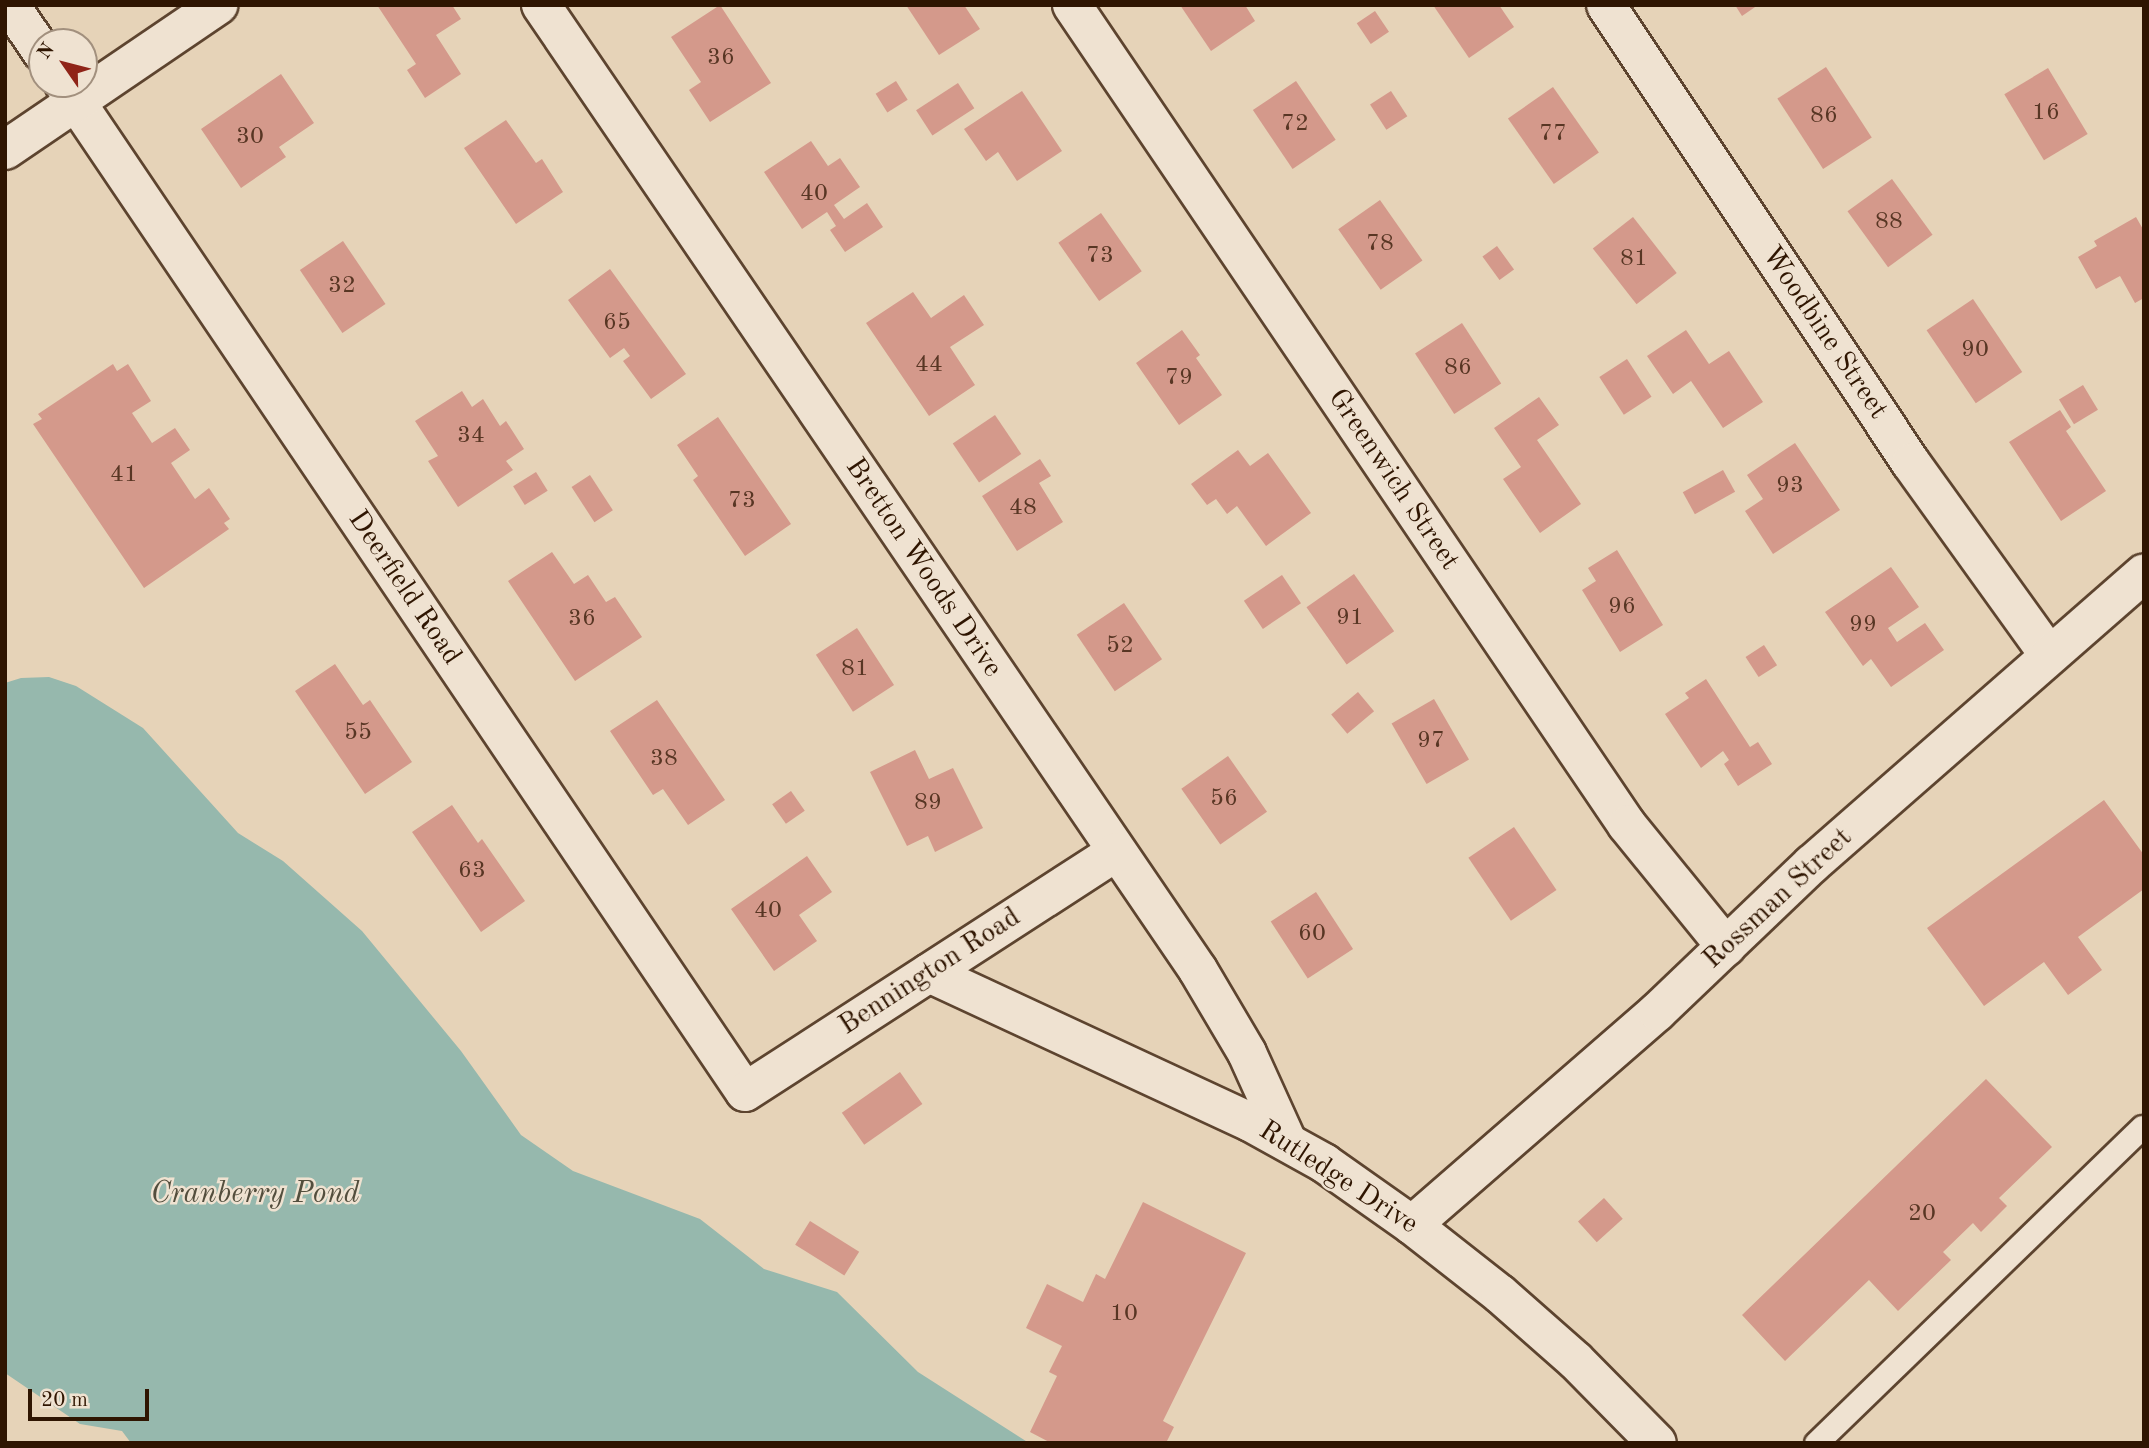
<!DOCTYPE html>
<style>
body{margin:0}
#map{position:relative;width:2149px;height:1448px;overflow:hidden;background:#e6d3b8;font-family:"Old Standard TT",serif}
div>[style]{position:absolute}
.water>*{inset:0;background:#96b8ad}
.building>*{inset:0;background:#d4998b;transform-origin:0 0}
.roads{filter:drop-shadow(2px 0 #5d442f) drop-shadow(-2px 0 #5d442f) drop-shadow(0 2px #5d442f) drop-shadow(0 -2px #5d442f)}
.service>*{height:23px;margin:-11.5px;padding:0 11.5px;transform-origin:11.5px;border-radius:11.5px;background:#efe2d1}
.minor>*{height:38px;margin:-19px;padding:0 19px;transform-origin:19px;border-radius:19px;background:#efe2d1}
span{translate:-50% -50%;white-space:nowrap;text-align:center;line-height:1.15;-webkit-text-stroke:5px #efe2d1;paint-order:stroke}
.number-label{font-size:24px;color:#583624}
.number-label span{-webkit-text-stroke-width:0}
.street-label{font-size:28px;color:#2f1501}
.water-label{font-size:30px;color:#534e3d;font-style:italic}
.frame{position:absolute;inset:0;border:7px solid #2f1501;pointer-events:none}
.north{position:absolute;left:28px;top:28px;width:70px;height:70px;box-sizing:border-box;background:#efe2d1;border:2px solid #a2907e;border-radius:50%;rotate:305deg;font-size:19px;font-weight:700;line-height:28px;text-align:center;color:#2f1501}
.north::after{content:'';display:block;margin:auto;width:24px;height:32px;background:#8f2418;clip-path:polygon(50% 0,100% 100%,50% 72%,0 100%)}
.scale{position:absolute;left:28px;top:1389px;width:121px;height:32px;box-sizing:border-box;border:4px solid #2f1501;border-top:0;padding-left:9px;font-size:21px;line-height:24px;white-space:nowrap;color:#2f1501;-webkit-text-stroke:5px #efe2d1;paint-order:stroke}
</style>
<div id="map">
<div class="water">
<div style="clip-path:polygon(49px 677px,76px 686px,143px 728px,238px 833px,283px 861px,362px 931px,461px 1051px,521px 1135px,573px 1171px,700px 1219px,764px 1269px,837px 1292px,918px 1372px,1029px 1443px,131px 1443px,122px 1431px,80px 1424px,5px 1373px,5px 683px,21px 678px)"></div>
</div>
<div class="building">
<div style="clip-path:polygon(377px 5px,452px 5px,461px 19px,436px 35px,461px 74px,425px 98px,407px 70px,416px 64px)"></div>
<div style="clip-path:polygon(720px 5px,771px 83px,710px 122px,689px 90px,701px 82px,671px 37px)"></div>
<div style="clip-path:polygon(906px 5px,964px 5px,980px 29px,939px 55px)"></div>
<div style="clip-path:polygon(1180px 5px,1245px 5px,1255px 21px,1211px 51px)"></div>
<div style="clip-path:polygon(1433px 5px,1499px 5px,1514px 27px,1469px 58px)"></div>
<div style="clip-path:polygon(1735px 5px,1758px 5px,1742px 16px)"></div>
<div style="left:1375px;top:11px;width:25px;height:22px;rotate:56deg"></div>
<div style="left:1826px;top:67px;width:84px;height:58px;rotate:57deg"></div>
<div style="left:2048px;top:68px;width:77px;height:51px;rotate:59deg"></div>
<div style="clip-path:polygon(281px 74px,314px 123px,279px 147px,286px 157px,241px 188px,201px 129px)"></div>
<div style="left:896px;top:81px;width:22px;height:24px;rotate:58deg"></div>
<div style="left:1296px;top:81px;width:71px;height:52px;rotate:56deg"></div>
<div style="left:958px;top:83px;width:30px;height:50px;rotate:57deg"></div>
<div style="left:1553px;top:87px;width:80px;height:55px;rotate:55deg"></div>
<div style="clip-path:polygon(1022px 91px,1062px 151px,1017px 181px,998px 152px,986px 161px,964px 129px)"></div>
<div style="left:1391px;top:91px;width:30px;height:25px;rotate:57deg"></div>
<div style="clip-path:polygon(506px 120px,536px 163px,542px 159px,563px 192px,516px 224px,464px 148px)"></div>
<div style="clip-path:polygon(811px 141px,828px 166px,840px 158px,860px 187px,834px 205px,844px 219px,867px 203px,883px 227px,845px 252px,830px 230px,836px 226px,827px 212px,802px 229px,764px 172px)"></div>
<div style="left:1892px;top:179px;width:69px;height:55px;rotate:54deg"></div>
<div style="left:1380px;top:200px;width:74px;height:51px;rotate:55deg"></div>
<div style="left:1101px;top:213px;width:71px;height:52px;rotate:55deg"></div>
<div style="left:1633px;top:217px;width:71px;height:51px;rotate:52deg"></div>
<div style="clip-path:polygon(2136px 217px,2144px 231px,2144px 298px,2135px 303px,2120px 276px,2096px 289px,2078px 257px,2097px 246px,2094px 241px)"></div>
<div style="left:343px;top:241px;width:76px;height:52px;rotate:56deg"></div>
<div style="left:1497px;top:246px;width:29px;height:18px;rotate:54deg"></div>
<div style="clip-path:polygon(610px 269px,686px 374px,651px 399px,623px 361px,630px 356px,624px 348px,610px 358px,568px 300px)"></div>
<div style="clip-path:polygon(913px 292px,931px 318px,964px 295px,984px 325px,950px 347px,975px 385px,929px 416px,866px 323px)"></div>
<div style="left:1973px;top:299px;width:88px;height:56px;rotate:56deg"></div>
<div style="left:1462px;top:323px;width:72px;height:56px;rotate:57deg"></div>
<div style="clip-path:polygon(1182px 330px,1200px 355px,1196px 358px,1222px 395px,1179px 425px,1136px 363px)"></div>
<div style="clip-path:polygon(1686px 330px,1709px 364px,1729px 351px,1763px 402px,1723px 428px,1691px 381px,1673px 394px,1647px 356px)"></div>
<div style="left:1627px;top:359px;width:45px;height:33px;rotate:57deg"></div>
<div style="clip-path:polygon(113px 364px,117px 371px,128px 364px,151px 401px,132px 413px,152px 443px,175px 428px,190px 450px,171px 463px,195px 499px,209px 488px,230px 519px,224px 523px,229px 529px,144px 588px,33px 424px,42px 419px,38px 414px)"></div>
<div style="left:2083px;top:385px;width:29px;height:28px;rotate:59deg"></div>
<div style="clip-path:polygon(462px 391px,472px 407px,483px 399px,500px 426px,506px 421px,524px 449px,506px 461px,513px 470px,458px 507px,428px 461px,438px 456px,415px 421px)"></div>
<div style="clip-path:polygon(1539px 397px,1559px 425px,1537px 440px,1581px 504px,1540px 533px,1503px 479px,1521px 467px,1494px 428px)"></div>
<div style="clip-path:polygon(2060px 410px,2071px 427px,2066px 431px,2106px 491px,2061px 521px,2009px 442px)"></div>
<div style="left:995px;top:415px;width:47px;height:51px;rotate:56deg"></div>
<div style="clip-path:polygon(718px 417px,791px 524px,745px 556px,693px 480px,698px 476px,677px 445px)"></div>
<div style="clip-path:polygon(1795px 443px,1840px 510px,1773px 554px,1745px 511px,1763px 499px,1747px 475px)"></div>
<div style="clip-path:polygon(1238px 450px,1250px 466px,1268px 453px,1311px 513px,1266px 546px,1237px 506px,1227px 514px,1216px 499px,1207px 505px,1191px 484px)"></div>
<div style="clip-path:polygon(1040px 459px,1051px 476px,1039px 483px,1063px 522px,1017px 551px,982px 496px)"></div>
<div style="left:1723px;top:470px;width:25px;height:46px;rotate:61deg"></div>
<div style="left:536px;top:472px;width:22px;height:27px;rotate:58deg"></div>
<div style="left:590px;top:475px;width:42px;height:22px;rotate:57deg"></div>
<div style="clip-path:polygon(1617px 550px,1663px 625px,1620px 652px,1582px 590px,1596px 581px,1588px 568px)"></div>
<div style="clip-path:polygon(552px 552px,574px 584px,588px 575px,606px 602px,615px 597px,642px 637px,575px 681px,508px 581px)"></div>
<div style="clip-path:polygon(1891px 567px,1919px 607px,1888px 628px,1897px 642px,1925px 623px,1944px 650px,1891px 687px,1871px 659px,1863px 666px,1825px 612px)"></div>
<div style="left:1354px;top:574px;width:70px;height:58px;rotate:55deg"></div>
<div style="left:1282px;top:575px;width:34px;height:46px;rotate:56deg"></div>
<div style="left:1124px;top:603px;width:68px;height:57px;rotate:56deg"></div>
<div style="left:857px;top:628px;width:68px;height:49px;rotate:57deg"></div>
<div style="left:1764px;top:645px;width:24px;height:22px;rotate:57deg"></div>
<div style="clip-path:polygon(335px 664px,363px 705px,370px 700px,412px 762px,365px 794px,295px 691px)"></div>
<div style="clip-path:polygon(1706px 679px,1750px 747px,1758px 742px,1772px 764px,1738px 786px,1724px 764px,1729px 760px,1723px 751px,1701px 768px,1665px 714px,1689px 698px,1685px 693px)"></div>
<div style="left:1358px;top:692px;width:25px;height:35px;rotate:50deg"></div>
<div style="left:1434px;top:699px;width:70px;height:49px;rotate:60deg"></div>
<div style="clip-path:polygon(657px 700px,725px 800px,688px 825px,663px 789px,653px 795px,610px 731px)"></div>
<div style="clip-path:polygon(915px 750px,929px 779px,953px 768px,983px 828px,935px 852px,928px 836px,907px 846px,870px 772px)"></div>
<div style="left:1228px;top:756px;width:68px;height:57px;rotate:55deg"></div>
<div style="left:791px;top:791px;width:24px;height:23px;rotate:55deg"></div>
<div style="clip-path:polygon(2104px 800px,2144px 855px,2144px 889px,2078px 937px,2102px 970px,2068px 995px,2044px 962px,1984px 1006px,1927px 928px)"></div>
<div style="clip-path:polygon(452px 805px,478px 843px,482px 839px,525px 901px,481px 932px,412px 832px)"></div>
<div style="left:1514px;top:827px;width:76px;height:55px;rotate:56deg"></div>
<div style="clip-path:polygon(807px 856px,832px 892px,799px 915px,817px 941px,774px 971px,731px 909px)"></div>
<div style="left:1316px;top:892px;width:68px;height:54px;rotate:57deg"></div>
<div style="left:900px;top:1072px;width:39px;height:71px;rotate:55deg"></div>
<div style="clip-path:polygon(1986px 1079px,2052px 1147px,1999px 1198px,2007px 1206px,1981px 1232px,1973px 1223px,1943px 1252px,1951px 1260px,1898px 1311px,1869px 1280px,1785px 1361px,1742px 1315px)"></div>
<div style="left:1604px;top:1198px;width:28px;height:35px;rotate:48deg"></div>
<div style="clip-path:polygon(1143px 1202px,1246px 1253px,1163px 1421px,1174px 1427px,1166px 1443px,1051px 1443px,1030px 1432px,1057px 1376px,1049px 1372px,1062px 1346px,1026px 1328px,1047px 1284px,1083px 1302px,1096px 1274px,1105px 1279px)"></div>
<div style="left:810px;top:1221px;width:58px;height:28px;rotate:32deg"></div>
</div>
<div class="roads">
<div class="service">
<div style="left:1816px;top:1443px;width:454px;rotate:-44.1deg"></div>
</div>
<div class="minor">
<div style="left:10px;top:5px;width:57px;rotate:55.8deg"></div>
<div style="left:541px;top:5px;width:1167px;rotate:55.75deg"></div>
<div style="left:1198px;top:970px;width:96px;rotate:59.4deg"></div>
<div style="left:1247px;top:1053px;width:97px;rotate:65.6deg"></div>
<div style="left:1072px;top:5px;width:990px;rotate:55.91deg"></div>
<div style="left:1627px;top:825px;width:157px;rotate:50.9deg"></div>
<div style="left:1606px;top:5px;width:550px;rotate:56.34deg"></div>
<div style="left:1911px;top:463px;width:236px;rotate:54.3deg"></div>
<div style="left:64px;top:84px;width:1216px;rotate:55.96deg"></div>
<div style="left:745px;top:1092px;width:442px;rotate:-32.9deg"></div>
<div style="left:5px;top:150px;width:258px;rotate:-34.2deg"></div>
<div style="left:929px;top:973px;width:354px;rotate:24.9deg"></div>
<div style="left:1250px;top:1122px;width:85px;rotate:29deg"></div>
<div style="left:1324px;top:1163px;width:108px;rotate:35.2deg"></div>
<div style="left:1412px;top:1225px;width:112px;rotate:38.1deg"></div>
<div style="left:1500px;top:1294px;width:101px;rotate:41.4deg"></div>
<div style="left:1576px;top:1361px;width:115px;rotate:45.4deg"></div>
<div style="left:1412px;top:1225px;width:325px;rotate:-41deg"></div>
<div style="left:1657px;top:1012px;width:214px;rotate:-43.7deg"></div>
<div style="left:1812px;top:864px;width:441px;rotate:-41.2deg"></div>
</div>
</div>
<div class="number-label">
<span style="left:721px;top:59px">36</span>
<span style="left:2046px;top:114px">16</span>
<span style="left:1824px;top:117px">86</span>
<span style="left:1295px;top:125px">72</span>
<span style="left:1553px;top:135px">77</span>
<span style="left:250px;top:138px">30</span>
<span style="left:814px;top:195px">40</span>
<span style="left:1889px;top:223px">88</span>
<span style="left:1380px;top:245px">78</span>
<span style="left:1100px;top:257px">73</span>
<span style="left:1634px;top:260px">81</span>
<span style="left:342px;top:287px">32</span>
<span style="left:617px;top:324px">65</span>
<span style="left:1975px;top:351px">90</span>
<span style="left:929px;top:366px">44</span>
<span style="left:1458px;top:369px">86</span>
<span style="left:1179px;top:379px">79</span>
<span style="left:471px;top:437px">34</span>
<span style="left:124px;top:476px">41</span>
<span style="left:1790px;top:487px">93</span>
<span style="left:742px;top:502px">73</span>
<span style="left:1023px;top:509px">48</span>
<span style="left:1622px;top:608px">96</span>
<span style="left:1350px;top:619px">91</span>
<span style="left:582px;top:620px">36</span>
<span style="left:1863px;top:626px">99</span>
<span style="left:1120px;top:647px">52</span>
<span style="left:855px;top:670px">81</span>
<span style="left:358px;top:734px">55</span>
<span style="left:1431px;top:742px">97</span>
<span style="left:664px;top:760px">38</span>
<span style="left:1224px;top:800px">56</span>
<span style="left:928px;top:804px">89</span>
<span style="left:472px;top:872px">63</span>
<span style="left:768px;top:912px">40</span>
<span style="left:1312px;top:935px">60</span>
<span style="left:1922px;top:1215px">20</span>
<span style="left:1124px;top:1315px">10</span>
</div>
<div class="street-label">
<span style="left:1824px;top:333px;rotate:56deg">Woodbine Street</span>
<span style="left:1393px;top:480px;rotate:56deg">Greenwich Street</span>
<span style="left:923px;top:568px;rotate:56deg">Bretton Woods Drive</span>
<span style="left:404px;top:588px;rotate:56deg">Deerfield Road</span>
<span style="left:1778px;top:899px;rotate:-43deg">Rossman Street</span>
<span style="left:930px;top:972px;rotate:-33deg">Bennington Road</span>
<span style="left:1338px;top:1178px;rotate:33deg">Rutledge Drive</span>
</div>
<div class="water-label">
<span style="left:255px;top:1194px">Cranberry Pond</span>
</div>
<div class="frame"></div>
<div class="north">N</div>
<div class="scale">20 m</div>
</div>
